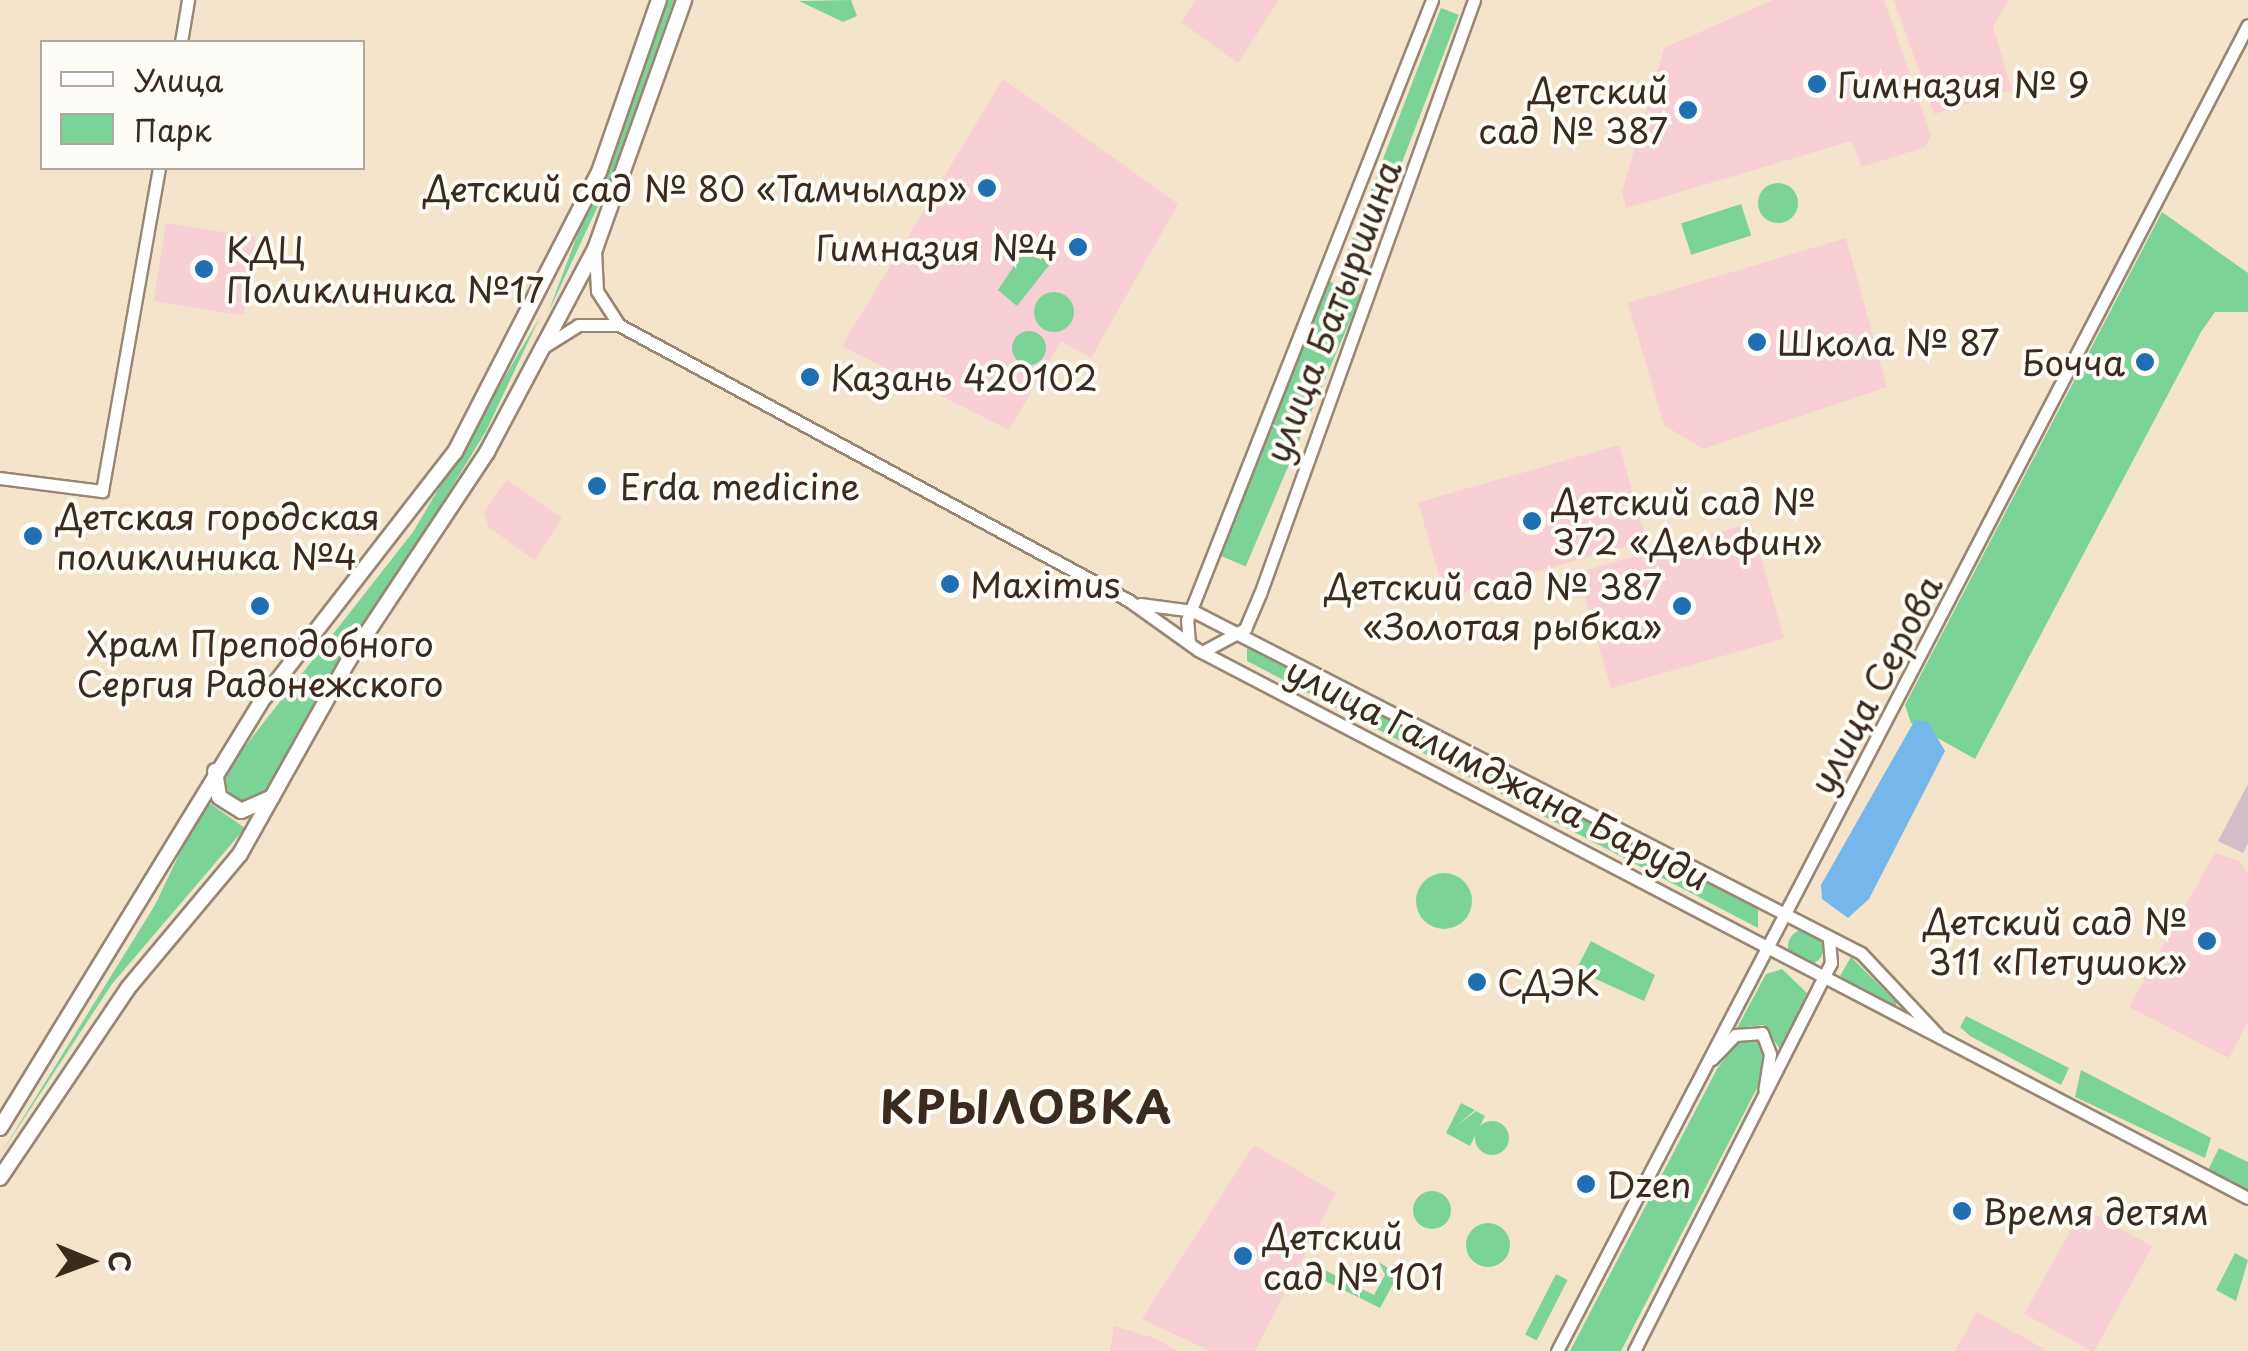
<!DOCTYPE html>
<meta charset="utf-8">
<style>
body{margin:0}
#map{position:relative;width:2248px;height:1351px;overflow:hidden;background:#f4e4cc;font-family:"Playpen Sans",sans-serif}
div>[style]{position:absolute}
.built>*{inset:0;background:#f7cfd4;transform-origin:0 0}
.industrial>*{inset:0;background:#d2bdc8}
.green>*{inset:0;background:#7cd398;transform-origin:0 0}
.round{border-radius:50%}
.water>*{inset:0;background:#76b7eb}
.roads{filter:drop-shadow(2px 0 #988775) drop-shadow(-2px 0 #988775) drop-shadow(0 2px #988775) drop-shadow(0 -2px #988775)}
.minor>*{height:11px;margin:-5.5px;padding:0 5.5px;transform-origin:5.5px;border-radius:5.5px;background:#fff}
.major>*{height:14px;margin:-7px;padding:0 7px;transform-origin:7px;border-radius:7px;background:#fff}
.dots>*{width:28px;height:28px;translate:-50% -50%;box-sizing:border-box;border:5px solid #fdfcf7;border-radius:50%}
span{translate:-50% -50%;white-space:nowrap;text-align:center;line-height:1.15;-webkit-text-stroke:8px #fdfcf7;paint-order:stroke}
.poi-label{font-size:35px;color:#3b2a1e}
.left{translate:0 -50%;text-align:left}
.right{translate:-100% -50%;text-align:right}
.street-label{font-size:35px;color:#3b2a1e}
.district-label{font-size:45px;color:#3b2a1e;font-weight:700;letter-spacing:2.5px}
.legend{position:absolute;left:40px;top:40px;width:325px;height:130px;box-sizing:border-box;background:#fdfcf7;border:2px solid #afa8a0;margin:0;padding:12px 18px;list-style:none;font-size:30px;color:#3b2a1e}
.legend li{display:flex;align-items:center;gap:20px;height:50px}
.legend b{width:50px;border:2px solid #afa8a0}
.north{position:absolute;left:40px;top:1211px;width:100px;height:100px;-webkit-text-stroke:8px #fdfcf7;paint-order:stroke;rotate:91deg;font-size:28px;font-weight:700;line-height:40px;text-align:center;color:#3b2a1e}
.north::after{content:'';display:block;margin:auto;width:35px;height:45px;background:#3b2a1e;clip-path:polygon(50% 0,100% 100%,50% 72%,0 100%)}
</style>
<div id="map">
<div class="built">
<div style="clip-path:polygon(1196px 0,1279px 0,1238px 63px,1181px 22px)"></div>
<div style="clip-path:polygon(1773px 0,1884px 0,1931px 135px,1925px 147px,1862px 167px,1851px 141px,1626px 208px,1622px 192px,1664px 48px)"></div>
<div style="clip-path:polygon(1894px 0,2008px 0,1993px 27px,2012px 90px,1934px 114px)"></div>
<div style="clip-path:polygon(1003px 79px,1178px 204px,1091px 358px,1061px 341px,1009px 430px,842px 346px)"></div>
<div style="left:166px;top:223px;width:91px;height:79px;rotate:9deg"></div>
<div style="clip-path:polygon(1846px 238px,1887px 387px,1703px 449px,1664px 425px,1628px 303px)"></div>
<div style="left:1619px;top:445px;width:99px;height:209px;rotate:74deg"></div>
<div style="clip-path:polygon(507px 480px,562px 518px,535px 560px,489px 528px,484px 512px)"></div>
<div style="left:1751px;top:523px;width:120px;height:180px;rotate:74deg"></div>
<div style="clip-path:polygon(2215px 853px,2240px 861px,2248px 875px,2248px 1021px,2229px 1058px,2129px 1007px)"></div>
<div style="clip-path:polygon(1254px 1145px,1336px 1193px,1255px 1351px,1210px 1351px,1142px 1319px)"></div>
<div style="left:2083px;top:1208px;width:79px;height:121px;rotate:29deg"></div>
<div style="clip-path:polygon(1977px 1312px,2048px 1351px,1955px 1351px)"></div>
<div style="clip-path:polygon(1114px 1326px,1154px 1338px,1178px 1351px,1110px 1351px)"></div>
</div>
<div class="industrial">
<div style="clip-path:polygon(2248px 784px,2248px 843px,2243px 853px,2218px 841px)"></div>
</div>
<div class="green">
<div style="clip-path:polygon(666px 0,674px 0,611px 178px,548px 313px)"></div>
<div style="clip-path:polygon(851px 0,857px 16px,843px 22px,799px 1px)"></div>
<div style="left:1441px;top:8px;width:19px;height:272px;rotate:21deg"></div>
<div class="round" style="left:1758px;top:183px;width:40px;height:40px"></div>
<div style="left:1741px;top:204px;width:33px;height:63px;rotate:72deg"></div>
<div style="clip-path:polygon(2162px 212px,2248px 273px,2248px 312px,2215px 312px,2201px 332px,1975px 759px,1911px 723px,1905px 705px)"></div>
<div style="clip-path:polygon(1027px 246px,1050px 264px,1017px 306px,998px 290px)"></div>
<div style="left:1326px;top:280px;width:38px;height:295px;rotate:23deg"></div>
<div class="round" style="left:1034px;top:292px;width:40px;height:40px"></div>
<div style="clip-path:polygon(540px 317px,486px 431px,270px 787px,257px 803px,233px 799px,224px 783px,235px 759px,413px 532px)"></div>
<div class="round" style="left:1012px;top:331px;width:34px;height:34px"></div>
<div style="clip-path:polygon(1247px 647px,1758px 907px,1758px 928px,1247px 661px)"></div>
<div style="clip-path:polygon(205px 800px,245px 828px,112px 984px,0 1155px,155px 905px)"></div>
<div class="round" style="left:1416px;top:873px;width:56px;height:56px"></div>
<div class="round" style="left:1788px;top:929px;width:36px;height:36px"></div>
<div style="clip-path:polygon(1591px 941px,1655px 975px,1644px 1001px,1576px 970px)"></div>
<div style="clip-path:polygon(1851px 957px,1897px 1003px,1895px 1007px,1840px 976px)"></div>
<div style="clip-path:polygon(1782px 969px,1807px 993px,1780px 1049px,1763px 1025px,1737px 1028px,1766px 974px)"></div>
<div style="clip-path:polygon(1966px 1016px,2069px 1068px,2061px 1085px,1970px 1036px,1960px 1027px)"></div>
<div style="clip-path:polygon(1757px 1037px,1768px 1057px,1757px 1088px,1621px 1351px,1570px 1351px,1717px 1069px,1738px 1042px)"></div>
<div style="clip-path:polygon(2081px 1070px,2211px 1138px,2205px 1158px,2075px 1097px)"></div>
<div style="clip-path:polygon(1461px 1103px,1475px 1110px,1455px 1127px,1476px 1111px,1485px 1116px,1470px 1146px,1446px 1133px)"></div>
<div class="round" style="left:1475px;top:1121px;width:34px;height:34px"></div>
<div style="clip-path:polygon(2219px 1148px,2248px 1162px,2248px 1190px,2208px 1170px)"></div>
<div class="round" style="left:1413px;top:1191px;width:38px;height:38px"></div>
<div class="round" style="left:1466px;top:1223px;width:44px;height:44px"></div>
<div style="clip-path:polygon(2235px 1253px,2248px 1260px,2236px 1301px,2216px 1290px)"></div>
<div style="clip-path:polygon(1379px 1262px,1398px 1275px,1380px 1308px,1317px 1277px,1321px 1268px,1374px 1295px,1385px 1275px)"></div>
<div style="left:1556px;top:1274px;width:13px;height:68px;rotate:27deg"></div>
</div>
<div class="water">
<div style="clip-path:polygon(1915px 720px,1928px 722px,1945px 751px,1869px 899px,1848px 918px,1822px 899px,1821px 885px)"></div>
</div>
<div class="roads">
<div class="minor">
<div style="left:181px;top:42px;width:43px;rotate:-80.5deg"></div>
<div style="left:595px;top:251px;width:40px;rotate:87.1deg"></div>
<div style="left:597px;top:291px;width:40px;rotate:57.1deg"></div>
<div style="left:545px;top:346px;width:39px;rotate:-32deg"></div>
<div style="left:578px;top:325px;width:41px"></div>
<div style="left:619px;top:325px;width:579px;rotate:28.38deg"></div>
<div style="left:1128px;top:600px;width:86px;rotate:35.5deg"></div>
<div style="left:1198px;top:650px;width:1184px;rotate:27.56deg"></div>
<div style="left:0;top:478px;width:103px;rotate:7.3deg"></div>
<div style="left:102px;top:491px;width:328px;rotate:-80deg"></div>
<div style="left:1140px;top:604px;width:53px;rotate:7.5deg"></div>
<div style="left:1193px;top:611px;width:750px;rotate:27.11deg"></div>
<div style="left:1861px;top:953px;width:111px;rotate:46.8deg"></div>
<div style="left:1189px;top:642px;width:22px;rotate:-95deg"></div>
<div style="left:1187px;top:620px;width:667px;rotate:-68.44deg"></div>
<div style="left:1202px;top:652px;width:49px;rotate:-28.1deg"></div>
<div style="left:1245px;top:629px;width:38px;rotate:-67deg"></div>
<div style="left:1260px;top:594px;width:631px;rotate:-70.19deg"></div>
<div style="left:1712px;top:1059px;width:33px;rotate:-46deg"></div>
<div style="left:1735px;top:1035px;width:27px;rotate:-4deg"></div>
<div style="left:1762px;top:1033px;width:22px;rotate:69deg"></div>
<div style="left:1770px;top:1054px;width:36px;rotate:99deg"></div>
<div style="left:1557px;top:1351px;width:1495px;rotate:-62.48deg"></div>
<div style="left:1634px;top:1351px;width:435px;rotate:-63.1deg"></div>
<div style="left:1831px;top:963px;width:24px;rotate:-95deg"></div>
</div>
<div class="major">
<div style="left:215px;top:771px;width:26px;rotate:81deg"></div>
<div style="left:219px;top:797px;width:26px;rotate:32deg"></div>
<div style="left:241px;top:811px;width:34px;rotate:-24deg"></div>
<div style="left:0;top:1128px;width:498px;rotate:-58.5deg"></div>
<div style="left:260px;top:703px;width:318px;rotate:-52.2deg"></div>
<div style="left:455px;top:452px;width:315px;rotate:-62.8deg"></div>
<div style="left:599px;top:172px;width:182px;rotate:-70.8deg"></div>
<div style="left:0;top:1178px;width:229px;rotate:-56deg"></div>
<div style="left:128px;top:988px;width:175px;rotate:-50.1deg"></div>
<div style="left:240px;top:854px;width:223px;rotate:-60.7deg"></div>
<div style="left:349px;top:660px;width:250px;rotate:-56.4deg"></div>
<div style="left:487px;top:452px;width:230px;rotate:-62deg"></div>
<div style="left:595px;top:249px;width:264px;rotate:-70.3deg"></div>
</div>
</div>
<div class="dots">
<div style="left:1817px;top:84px;background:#1f6fb2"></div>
<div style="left:1688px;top:110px;background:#1f6fb2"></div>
<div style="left:987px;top:188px;background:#1f6fb2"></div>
<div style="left:1078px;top:247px;background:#1f6fb2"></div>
<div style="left:204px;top:269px;background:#1f6fb2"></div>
<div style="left:1757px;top:342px;background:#1f6fb2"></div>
<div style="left:2145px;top:362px;background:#1f6fb2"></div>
<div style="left:810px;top:377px;background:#1f6fb2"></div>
<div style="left:597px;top:486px;background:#1f6fb2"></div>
<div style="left:1532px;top:521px;background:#1f6fb2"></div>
<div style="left:33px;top:536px;background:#1f6fb2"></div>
<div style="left:950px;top:584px;background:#1f6fb2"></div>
<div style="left:260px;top:606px;background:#1f6fb2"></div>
<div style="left:1682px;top:606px;background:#1f6fb2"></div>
<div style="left:2207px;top:941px;background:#1f6fb2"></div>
<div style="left:1477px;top:982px;background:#1f6fb2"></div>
<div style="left:1586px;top:1184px;background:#1f6fb2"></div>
<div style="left:1962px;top:1211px;background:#1f6fb2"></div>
<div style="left:1243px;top:1256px;background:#1f6fb2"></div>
</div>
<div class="poi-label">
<span class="left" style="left:1837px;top:84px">Гимназия № 9</span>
<span class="right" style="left:1668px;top:110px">Детский<br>сад № 387</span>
<span class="right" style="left:967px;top:188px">Детский сад № 80 «Тамчылар»</span>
<span class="right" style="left:1058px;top:247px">Гимназия №4</span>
<span class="left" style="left:226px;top:269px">КДЦ<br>Поликлиника №17</span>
<span class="left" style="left:1777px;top:342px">Школа № 87</span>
<span class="right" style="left:2125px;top:362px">Бочча</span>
<span class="left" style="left:830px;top:377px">Казань 420102</span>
<span class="left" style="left:620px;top:486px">Erda medicine</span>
<span class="left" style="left:1552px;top:521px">Детский сад №<br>372 «Дельфин»</span>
<span class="left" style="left:56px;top:536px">Детская городская<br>поликлиника №4</span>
<span class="left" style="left:970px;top:584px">Maximus</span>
<span class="right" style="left:1662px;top:606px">Детский сад № 387<br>«Золотая рыбка»</span>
<span style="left:260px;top:663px">Храм Преподобного<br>Сергия Радонежского</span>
<span class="right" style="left:2187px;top:941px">Детский сад №<br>311 «Петушок»</span>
<span class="left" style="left:1497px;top:982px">СДЭК</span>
<span class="left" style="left:1606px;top:1184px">Dzen</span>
<span class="left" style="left:1982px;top:1211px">Время детям</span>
<span class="left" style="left:1263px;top:1256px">Детский<br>сад № 101</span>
</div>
<div class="street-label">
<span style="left:1332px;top:311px;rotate:-69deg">улица Батыршина</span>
<span style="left:1875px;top:684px;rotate:-62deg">улица Серова</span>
<span style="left:1498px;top:773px;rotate:27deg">улица Галимджана Баруди</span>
</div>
<div class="district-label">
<span style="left:1027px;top:1106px">КРЫЛОВКА</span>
</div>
<ul class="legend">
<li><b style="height:12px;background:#fff"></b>Улица</li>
<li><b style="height:28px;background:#7cd398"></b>Парк</li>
</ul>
<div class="north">С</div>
</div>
